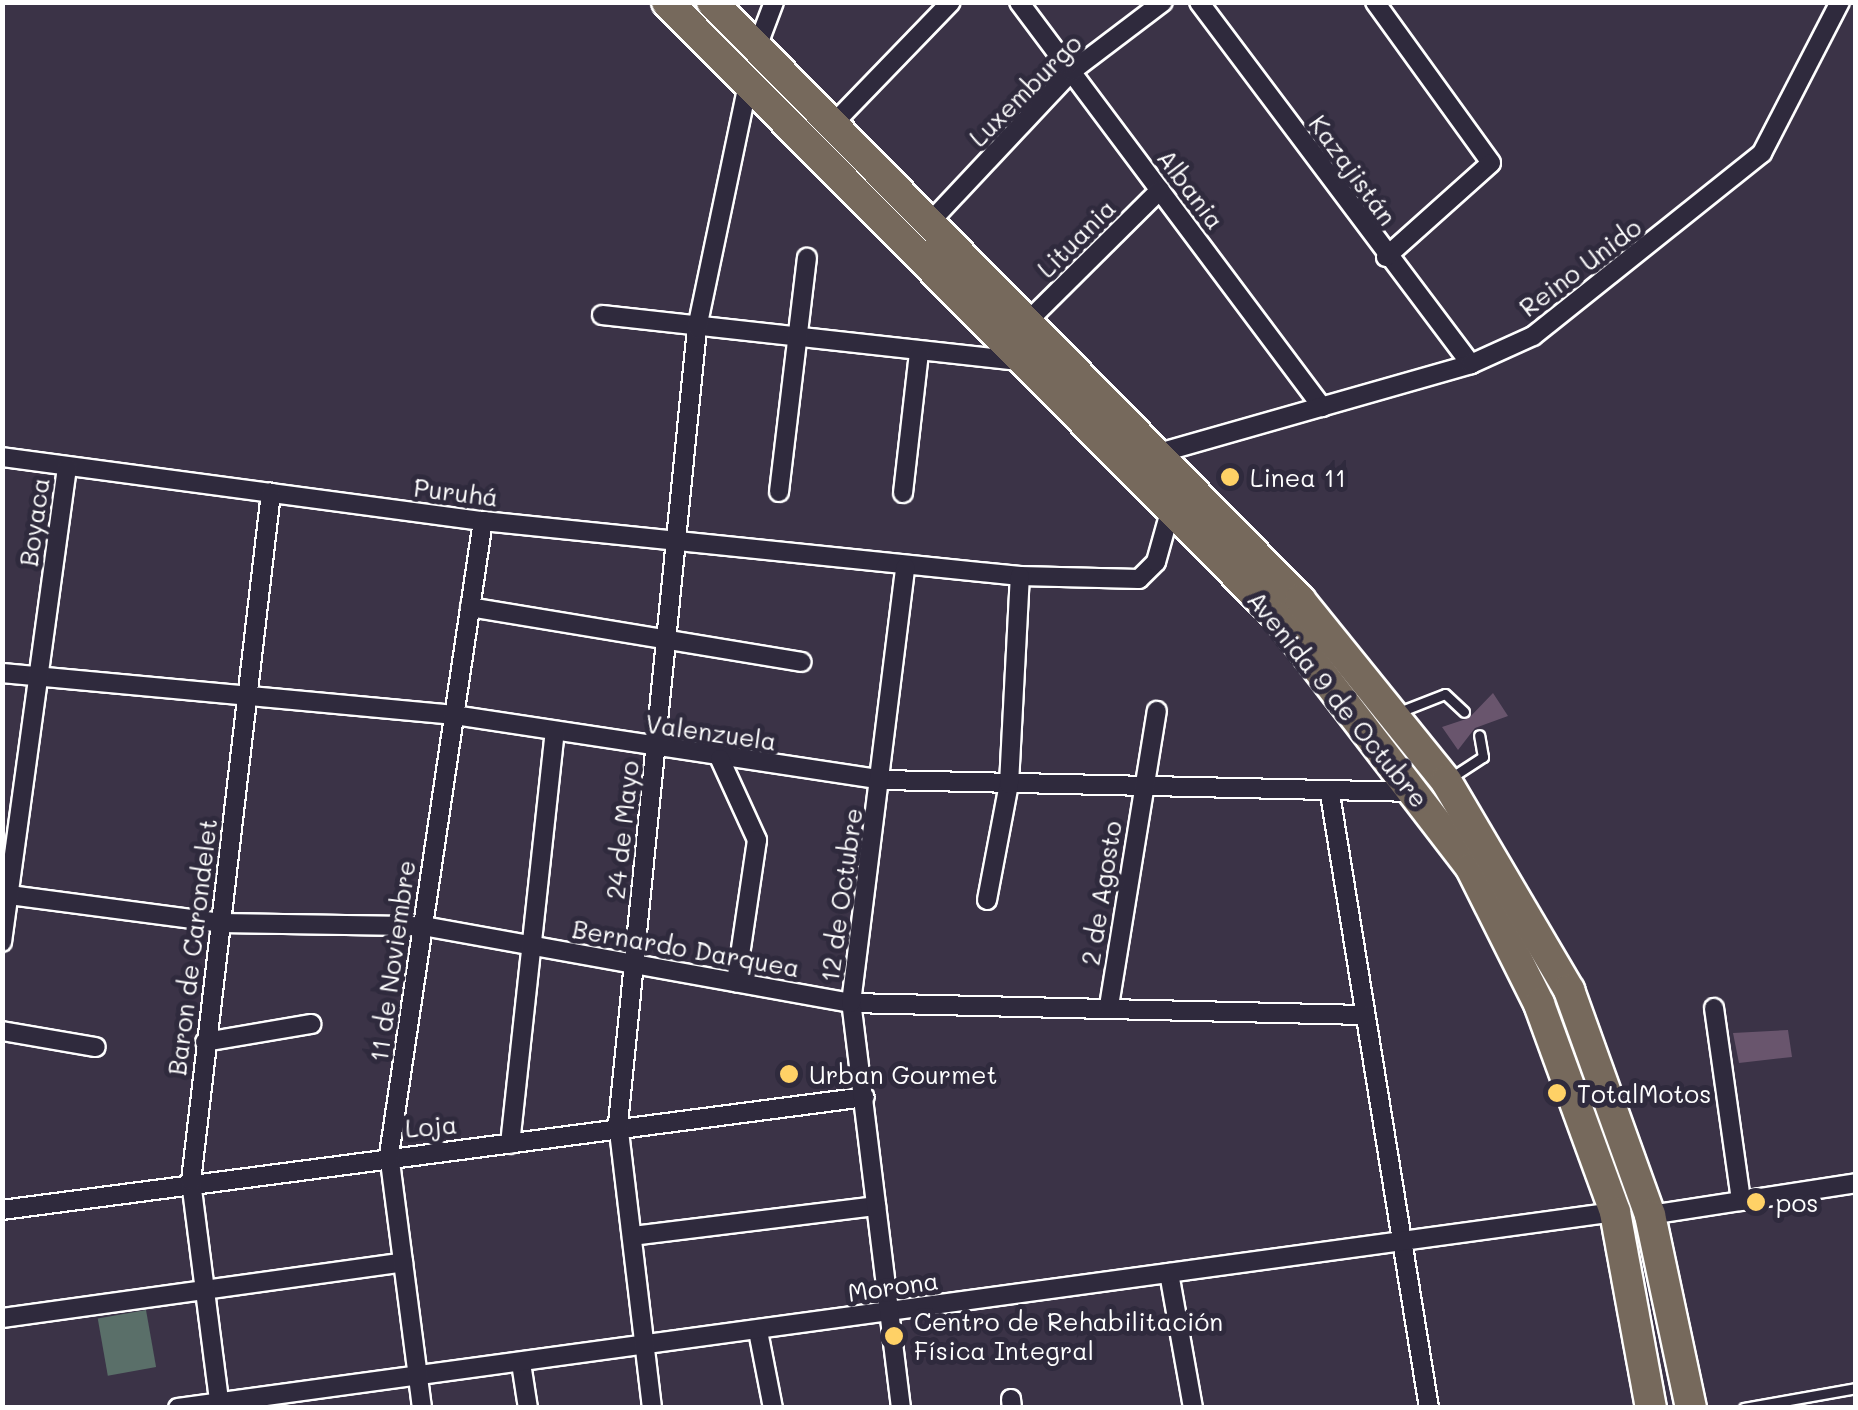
<!DOCTYPE html>
<meta charset="utf-8">
<style>
body{margin:0}
#map{position:relative;width:1858px;height:1410px;overflow:hidden;background:#3b3347;font-family:Mali,sans-serif}
div>[style]{position:absolute}
.green>*{inset:0;background:#5a6f69;transform-origin:0 0}
.building>*{inset:0;background:#69556d}
.roads{filter:drop-shadow(2px 0 #fff) drop-shadow(-2px 0 #fff) drop-shadow(0 2px #fff) drop-shadow(0 -2px #fff)}
.service>*{height:9px;margin:-4.5px;padding:0 4.5px;transform-origin:4.5px;border-radius:4.5px;background:#2f2a3d}
.minor>*{height:18px;margin:-9px;padding:0 9px;transform-origin:9px;border-radius:9px;background:#2f2a3d}
.primary>*{height:30px;margin:-15px;padding:0 15px;transform-origin:15px;border-radius:15px;background:#76695c}
.dots>*{width:28px;height:28px;translate:-50% -50%;box-sizing:border-box;border:5px solid #2f2a3d;border-radius:50%}
span{translate:-50% -50%;white-space:nowrap;text-align:center;line-height:1.15;-webkit-text-stroke:10px #2f2a3d;paint-order:stroke}
.street-label{font-size:25px;color:#fff}
.poi-label{font-size:25px;color:#fff}
.left{translate:0 -50%;text-align:left}
.frame{position:absolute;inset:0;border:5px solid #fff;pointer-events:none}
</style>
<div id="map">
<div class="green">
<div style="left:146px;top:1310px;width:58px;height:49px;rotate:80deg"></div>
</div>
<div class="building">
<div style="clip-path:polygon(1493px 693px,1508px 716px,1475px 728px,1458px 750px,1442px 727px,1469px 718px)"></div>
<div style="clip-path:polygon(1788px 1030px,1792px 1057px,1739px 1063px,1733px 1033px)"></div>
</div>
<div class="roads">
<div class="service">
<div style="left:1399px;top:712px;width:49px;rotate:-21.4deg"></div>
<div style="left:1445px;top:694px;width:26px;rotate:43deg"></div>
<div style="left:1452px;top:777px;width:37px;rotate:-33deg"></div>
<div style="left:1483px;top:757px;width:22px;rotate:-100deg"></div>
<div style="left:1744px;top:1408px;width:114px;rotate:-10.1deg"></div>
</div>
<div class="minor">
<div style="left:1019px;top:2px;width:506px;rotate:53.2deg"></div>
<div style="left:1199px;top:2px;width:453px;rotate:53.1deg"></div>
<div style="left:1375px;top:2px;width:198px;rotate:54.2deg"></div>
<div style="left:1491px;top:163px;width:141px;rotate:138.2deg"></div>
<div style="left:757px;top:47px;width:48px;rotate:-69.3deg"></div>
<div style="left:834px;top:123px;width:168px;rotate:-46deg"></div>
<div style="left:931px;top:221px;width:206px;rotate:-46.8deg"></div>
<div style="left:1072px;top:71px;width:114px;rotate:-37.2deg"></div>
<div style="left:602px;top:315px;width:422px;rotate:6.3deg"></div>
<div style="left:1028px;top:321px;width:186px;rotate:-44.8deg"></div>
<div style="left:1152px;top:455px;width:332px;rotate:-15.9deg"></div>
<div style="left:1471px;top:364px;width:68px;rotate:-24.3deg"></div>
<div style="left:1533px;top:336px;width:293px;rotate:-38.6deg"></div>
<div style="left:1762px;top:153px;width:170px;rotate:-62.7deg"></div>
<div style="left:2px;top:457px;width:485px;rotate:7.6deg"></div>
<div style="left:483px;top:521px;width:540px;rotate:5.85deg"></div>
<div style="left:1020px;top:576px;width:119px;rotate:1.4deg"></div>
<div style="left:1139px;top:579px;width:24px;rotate:-45deg"></div>
<div style="left:1156px;top:562px;width:52px;rotate:-74.4deg"></div>
<div style="left:779px;top:492px;width:236px;rotate:-83.2deg"></div>
<div style="left:903px;top:493px;width:142px;rotate:-83.5deg"></div>
<div style="left:470px;top:607px;width:336px;rotate:9.4deg"></div>
<div style="left:2px;top:673px;width:454px;rotate:5.3deg"></div>
<div style="left:454px;top:715px;width:434px;rotate:8.6deg"></div>
<div style="left:883px;top:780px;width:533px;rotate:1.29deg"></div>
<div style="left:720px;top:759px;width:89px;rotate:65.4deg"></div>
<div style="left:757px;top:840px;width:144px;rotate:98.4deg"></div>
<div style="left:1330px;top:794px;width:622px;rotate:80.84deg"></div>
<div style="left:2px;top:894px;width:221px;rotate:7.5deg"></div>
<div style="left:221px;top:923px;width:202px;rotate:0.9deg"></div>
<div style="left:423px;top:926px;width:435px;rotate:10.2deg"></div>
<div style="left:851px;top:1003px;width:513px;rotate:1.34deg"></div>
<div style="left:987px;top:900px;width:118px;rotate:-79.3deg"></div>
<div style="left:1009px;top:784px;width:208px;rotate:-87deg"></div>
<div style="left:2px;top:942px;width:480px;rotate:-82.2deg"></div>
<div style="left:1109px;top:1006px;width:299px;rotate:-80.8deg"></div>
<div style="left:1714px;top:1008px;width:195px;rotate:82deg"></div>
<div style="left:2px;top:1031px;width:95px;rotate:9.7deg"></div>
<div style="left:205px;top:1042px;width:108px;rotate:-9.6deg"></div>
<div style="left:510px;top:1144px;width:413px;rotate:-83.8deg"></div>
<div style="left:2px;top:1210px;width:870px;rotate:-7.46deg"></div>
<div style="left:1650px;top:1215px;width:208px;rotate:-8.8deg"></div>
<div style="left:632px;top:1236px;width:246px;rotate:-7deg"></div>
<div style="left:1169px;top:1273px;width:137px;rotate:79.9deg"></div>
<div style="left:2px;top:1318px;width:405px;rotate:-7.9deg"></div>
<div style="left:758px;top:1331px;width:78px;rotate:79deg"></div>
<div style="left:521px;top:1363px;width:46px;rotate:81.2deg"></div>
<div style="left:1011px;top:1399px;width:9px;rotate:84deg"></div>
<div style="left:178px;top:1408px;width:1450px;rotate:-7.77deg"></div>
<div style="left:220px;top:1408px;width:229px;rotate:-97.3deg"></div>
<div style="left:191px;top:1181px;width:693px;rotate:-83.37deg"></div>
<div style="left:422px;top:1408px;width:255px;rotate:-97.4deg"></div>
<div style="left:389px;top:1155px;width:641px;rotate:-81.57deg"></div>
<div style="left:652px;top:1408px;width:286px;rotate:-96.8deg"></div>
<div style="left:618px;top:1124px;width:800px;rotate:-84.33deg"></div>
<div style="left:697px;top:328px;width:250px;rotate:-78.2deg"></div>
<div style="left:901px;top:1408px;width:408px;rotate:-97deg"></div>
<div style="left:851px;top:1003px;width:439px;rotate:-82.9deg"></div>
</div>
<div class="primary">
<div style="left:667px;top:2px;width:867px;rotate:45.19deg"></div>
<div style="left:1278px;top:617px;width:317px;rotate:52.4deg"></div>
<div style="left:1471px;top:868px;width:152px;rotate:63.4deg"></div>
<div style="left:1539px;top:1004px;width:221px;rotate:69.9deg"></div>
<div style="left:1615px;top:1212px;width:199px;rotate:79.6deg"></div>
<div style="left:712px;top:2px;width:839px;rotate:45.48deg"></div>
<div style="left:1300px;top:600px;width:233px;rotate:51.1deg"></div>
<div style="left:1446px;top:781px;width:243px;rotate:59.5deg"></div>
<div style="left:1569px;top:990px;width:239px;rotate:70.2deg"></div>
<div style="left:1650px;top:1215px;width:197px;rotate:78deg"></div>
</div>
</div>
<div class="dots">
<div style="left:1230px;top:477px;background:#ffd166"></div>
<div style="left:789px;top:1074px;background:#ffd166"></div>
<div style="left:1557px;top:1093px;background:#ffd166"></div>
<div style="left:1756px;top:1202px;background:#ffd166"></div>
<div style="left:894px;top:1336px;background:#ffd166"></div>
</div>
<div class="street-label">
<span style="left:1025px;top:90px;rotate:-45deg">Luxemburgo</span>
<span style="left:1353px;top:170px;rotate:54deg">Kazajistán</span>
<span style="left:1191px;top:189px;rotate:53deg">Albania</span>
<span style="left:1076px;top:238px;rotate:-45deg">Lituania</span>
<span style="left:1580px;top:267px;rotate:-37deg">Reino Unido</span>
<span style="left:456px;top:492px;rotate:7deg">Puruhá</span>
<span style="left:34px;top:522px;rotate:-82deg">Boyaca</span>
<span style="left:1338px;top:699px;rotate:51deg">Avenida 9 de Octubre</span>
<span style="left:711px;top:732px;rotate:8deg">Valenzuela</span>
<span style="left:622px;top:830px;rotate:-84deg">24 de Mayo</span>
<span style="left:1101px;top:893px;rotate:-81deg">2 de Agosto</span>
<span style="left:841px;top:895px;rotate:-82deg">12 de Octubre</span>
<span style="left:192px;top:947px;rotate:-83deg">Baron de Carondelet</span>
<span style="left:686px;top:948px;rotate:10deg">Bernardo Darquea</span>
<span style="left:392px;top:961px;rotate:-82deg">11 de Noviembre</span>
<span style="left:431px;top:1126px;rotate:-5deg">Loja</span>
<span style="left:893px;top:1286px;rotate:-8deg">Morona</span>
</div>
<div class="poi-label">
<span class="left" style="left:1250px;top:477px">Linea 11</span>
<span class="left" style="left:809px;top:1074px">Urban Gourmet</span>
<span class="left" style="left:1577px;top:1093px">TotalMotos</span>
<span class="left" style="left:1776px;top:1202px">pos</span>
<span class="left" style="left:914px;top:1336px">Centro de Rehabilitación<br>Física Integral</span>
</div>
<div class="frame"></div>
</div>
